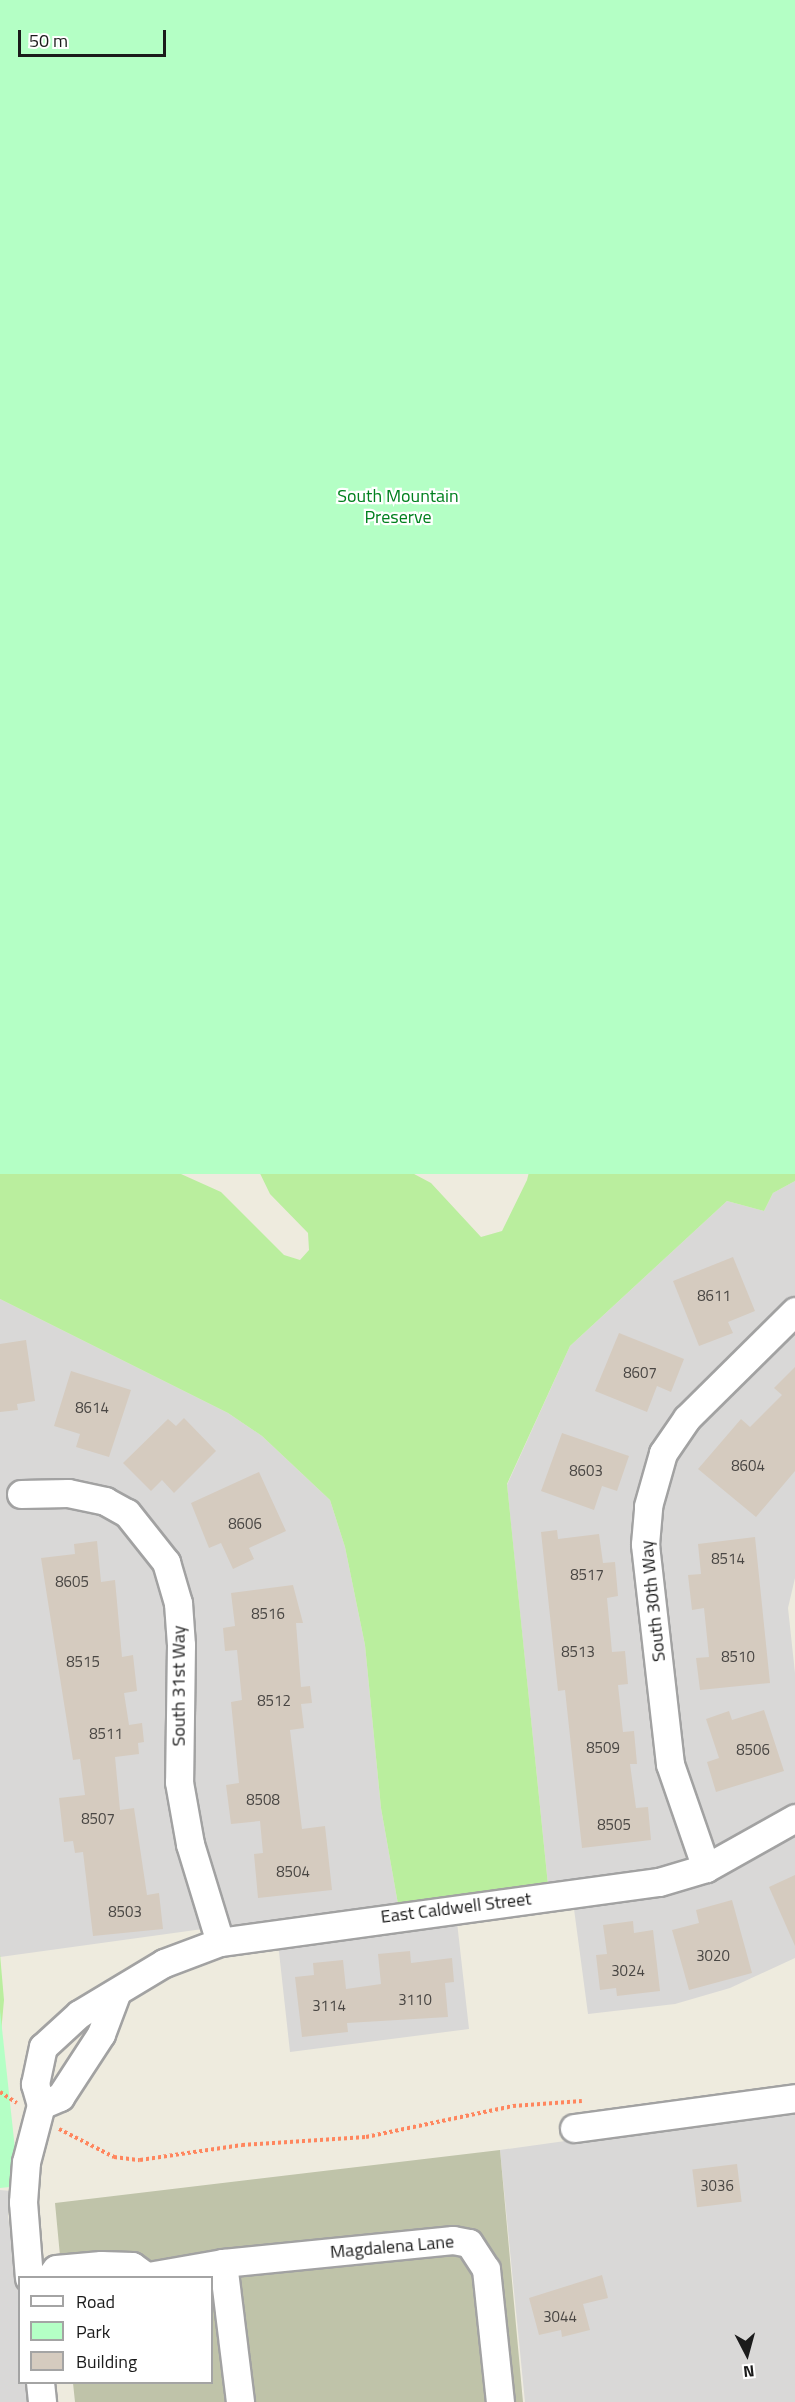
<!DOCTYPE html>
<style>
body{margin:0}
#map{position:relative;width:795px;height:2402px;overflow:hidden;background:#eeebde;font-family:"Titillium Web",sans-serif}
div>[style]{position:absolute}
.residential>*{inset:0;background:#d9d8d7}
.construction>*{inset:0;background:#bfc3a9}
.grass>*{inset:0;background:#baee9e}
.park>*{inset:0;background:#b4ffc5;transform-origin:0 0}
.building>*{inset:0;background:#d5cbbf;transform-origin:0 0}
.path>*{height:4px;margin-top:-2px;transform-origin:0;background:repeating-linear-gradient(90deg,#ff865e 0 3px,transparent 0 6px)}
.roads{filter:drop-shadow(2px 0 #a2a2a2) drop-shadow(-2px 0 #a2a2a2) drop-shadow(0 2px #a2a2a2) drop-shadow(0 -2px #a2a2a2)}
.minor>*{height:27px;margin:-13.5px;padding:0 13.5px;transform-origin:13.5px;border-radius:13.5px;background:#fff}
span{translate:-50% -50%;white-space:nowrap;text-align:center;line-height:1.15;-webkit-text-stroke:4.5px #fff;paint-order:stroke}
.number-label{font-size:15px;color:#4a4744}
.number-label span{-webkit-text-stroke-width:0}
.park-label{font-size:18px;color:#01801e}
.street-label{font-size:18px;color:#1b1b1b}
.legend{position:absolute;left:18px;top:2276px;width:195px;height:108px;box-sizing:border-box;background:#fff;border:2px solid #a4a4a4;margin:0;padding:8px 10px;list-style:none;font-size:18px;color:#1b1b1b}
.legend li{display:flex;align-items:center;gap:12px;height:30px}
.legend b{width:30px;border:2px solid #a4a4a4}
.north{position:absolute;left:717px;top:2324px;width:60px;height:60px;-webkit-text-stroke:4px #fff;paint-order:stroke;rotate:174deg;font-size:16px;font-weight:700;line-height:24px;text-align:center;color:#1b1b1b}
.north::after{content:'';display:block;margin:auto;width:21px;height:27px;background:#1b1b1b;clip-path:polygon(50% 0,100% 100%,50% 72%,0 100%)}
.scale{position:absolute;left:18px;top:30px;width:148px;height:27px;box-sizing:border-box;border:3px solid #1b1b1b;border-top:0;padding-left:8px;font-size:18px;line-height:21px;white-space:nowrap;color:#1b1b1b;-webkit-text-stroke:4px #fff;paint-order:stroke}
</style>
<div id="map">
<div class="residential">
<div style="clip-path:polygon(795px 1181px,795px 1578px,788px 1608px,795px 1673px,795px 1958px,730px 1988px,675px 2004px,588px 2014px,574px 1909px,457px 1922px,469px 2029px,290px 2052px,278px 1943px,239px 1924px,0 1957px,0 1299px,228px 1413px,262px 1436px,330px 1500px,345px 1547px,365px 1645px,381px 1808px,398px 1904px,548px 1885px,507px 1485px,570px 1346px,727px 1201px,764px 1211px,773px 1193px)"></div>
<div style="clip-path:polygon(795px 2109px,795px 2402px,525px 2402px,500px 2150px)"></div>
<div style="clip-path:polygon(0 2190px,11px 2191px,8px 2216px,20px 2297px,20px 2382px,26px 2383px,28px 2402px,0 2402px)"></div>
</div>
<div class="construction">
<div style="clip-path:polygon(500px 2150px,523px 2402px,75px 2402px,73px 2383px,212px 2382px,212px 2278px,62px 2277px,55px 2203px)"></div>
</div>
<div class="grass">
<div style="clip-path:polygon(evenodd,781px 0,795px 558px,795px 1181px,773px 1193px,764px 1211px,727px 1201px,570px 1346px,507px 1484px,548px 1885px,398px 1904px,381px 1808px,365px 1645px,345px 1547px,330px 1500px,262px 1436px,228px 1413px,0 1299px,0 55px,781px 0,401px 1061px,435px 1104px,472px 1128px,511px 1125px,533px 1130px,535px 1148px,527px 1180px,502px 1231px,481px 1237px,431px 1183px,354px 1142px,346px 1129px,349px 1088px,401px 1061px,781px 0,202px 1115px,253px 1159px,270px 1194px,308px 1233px,309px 1250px,300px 1260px,284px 1255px,221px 1192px,161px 1165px,154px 1134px,202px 1115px)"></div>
<div style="clip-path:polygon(0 1954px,4px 2000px,0 2044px)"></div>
</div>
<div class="park">
<div style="left:0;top:0;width:795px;height:1174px"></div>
<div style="clip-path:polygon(0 2010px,19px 2186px,0 2188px)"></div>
</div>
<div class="building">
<div style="clip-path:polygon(733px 1257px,755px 1311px,728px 1322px,733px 1333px,699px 1346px,673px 1281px)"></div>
<div style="clip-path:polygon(619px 1333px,684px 1359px,671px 1392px,657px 1386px,647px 1412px,595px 1391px)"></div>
<div style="clip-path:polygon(26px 1340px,35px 1401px,17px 1404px,18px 1410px,0 1412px,0 1344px)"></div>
<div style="clip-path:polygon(795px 1367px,795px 1471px,756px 1517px,698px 1469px,741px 1419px,750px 1427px,782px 1395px,774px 1388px)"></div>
<div style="clip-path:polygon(71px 1371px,131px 1390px,109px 1457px,76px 1447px,80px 1434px,54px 1426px)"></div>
<div style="clip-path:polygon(184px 1418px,216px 1451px,174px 1493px,162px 1480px,151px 1491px,123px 1463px,168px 1419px,176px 1426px)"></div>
<div style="clip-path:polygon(562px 1433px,629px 1456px,617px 1491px,602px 1486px,594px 1510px,541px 1491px)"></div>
<div style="clip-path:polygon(259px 1472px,286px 1531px,249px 1548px,254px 1559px,233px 1569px,221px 1543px,209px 1548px,191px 1503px)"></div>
<div style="clip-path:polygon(557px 1530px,558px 1539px,599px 1534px,603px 1563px,615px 1562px,618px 1596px,607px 1598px,612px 1652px,625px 1651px,628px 1684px,618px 1685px,623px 1732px,634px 1731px,637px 1764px,630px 1764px,636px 1808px,648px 1807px,651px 1840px,582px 1848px,565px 1690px,558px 1691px,541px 1532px)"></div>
<div style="clip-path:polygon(755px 1537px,770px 1683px,700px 1690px,696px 1658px,709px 1657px,704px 1608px,692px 1610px,688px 1575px,701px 1574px,698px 1544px)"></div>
<div style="clip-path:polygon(97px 1541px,101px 1582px,115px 1580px,122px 1657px,133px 1655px,137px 1691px,124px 1693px,129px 1725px,142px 1723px,144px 1742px,138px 1743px,139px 1754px,115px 1757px,120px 1810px,134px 1808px,147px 1895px,159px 1893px,163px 1929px,93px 1936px,83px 1852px,75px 1853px,73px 1841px,64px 1842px,59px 1798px,85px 1795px,80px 1759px,73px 1760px,41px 1558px,75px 1554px,74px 1544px)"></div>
<div style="clip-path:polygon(293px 1585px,303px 1623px,296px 1623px,301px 1687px,310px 1686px,312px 1703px,301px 1704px,304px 1728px,290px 1730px,302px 1829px,325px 1826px,332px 1890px,258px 1898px,254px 1854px,263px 1853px,260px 1821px,231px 1824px,226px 1785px,239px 1783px,231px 1702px,242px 1700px,237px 1650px,225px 1651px,223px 1628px,235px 1626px,231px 1593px)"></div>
<div style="clip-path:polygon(764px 1710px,784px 1771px,716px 1792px,707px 1762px,719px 1758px,706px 1719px,729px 1711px,732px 1720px)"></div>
<div style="clip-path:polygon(795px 1875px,795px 1946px,769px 1887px)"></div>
<div style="clip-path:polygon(732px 1900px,752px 1973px,689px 1990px,672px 1930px,699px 1923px,696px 1910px)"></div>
<div style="clip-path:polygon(633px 1921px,634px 1933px,653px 1930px,660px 1991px,617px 1996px,616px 1988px,600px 1990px,596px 1955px,607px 1954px,603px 1925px)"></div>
<div style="clip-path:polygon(410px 1951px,411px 1963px,452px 1958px,454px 1982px,445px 1983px,448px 2017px,347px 2023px,348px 2032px,302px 2037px,295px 1977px,314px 1975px,313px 1963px,343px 1960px,346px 1989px,381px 1984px,378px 1954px)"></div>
<div style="left:737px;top:2164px;width:38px;height:45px;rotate:83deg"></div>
<div style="clip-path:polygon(602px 2275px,608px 2298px,583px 2304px,590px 2330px,562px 2337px,561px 2330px,539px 2335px,529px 2298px)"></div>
</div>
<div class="path">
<div style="left:0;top:2092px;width:20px;rotate:33deg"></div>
<div style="left:59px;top:2129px;width:62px;rotate:27deg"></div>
<div style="left:114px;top:2157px;width:26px;rotate:7deg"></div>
<div style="left:140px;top:2160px;width:103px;rotate:-8.4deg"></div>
<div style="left:242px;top:2145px;width:124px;rotate:-3.7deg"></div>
<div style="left:366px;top:2137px;width:150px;rotate:-11.9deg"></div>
<div style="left:513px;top:2106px;width:69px;rotate:-4.1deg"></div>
</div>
<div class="roads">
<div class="minor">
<div style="left:21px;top:1494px;width:47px;rotate:-1.2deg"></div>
<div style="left:68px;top:1493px;width:38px;rotate:12deg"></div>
<div style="left:105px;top:1501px;width:25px;rotate:29deg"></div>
<div style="left:127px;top:1513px;width:63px;rotate:51.5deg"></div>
<div style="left:166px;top:1562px;width:43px;rotate:73.7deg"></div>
<div style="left:178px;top:1603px;width:42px;rotate:85.9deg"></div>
<div style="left:181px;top:1645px;width:137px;rotate:90.8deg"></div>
<div style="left:179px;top:1782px;width:63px;rotate:79.9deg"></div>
<div style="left:190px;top:1844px;width:102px;rotate:73deg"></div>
<div style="left:706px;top:1868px;width:110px;rotate:-109.1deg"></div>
<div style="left:670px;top:1764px;width:221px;rotate:-96.5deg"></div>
<div style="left:645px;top:1544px;width:38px;rotate:-85deg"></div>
<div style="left:648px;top:1506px;width:55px;rotate:-74.2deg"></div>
<div style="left:663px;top:1453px;width:42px;rotate:-55.6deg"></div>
<div style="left:687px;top:1418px;width:152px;rotate:-44.7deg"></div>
<div style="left:41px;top:2105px;width:22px;rotate:-106deg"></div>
<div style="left:35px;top:2084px;width:38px;rotate:-78deg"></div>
<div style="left:43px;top:2047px;width:49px;rotate:-42.5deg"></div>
<div style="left:79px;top:2014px;width:99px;rotate:-31deg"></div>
<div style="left:164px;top:1963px;width:60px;rotate:-20.6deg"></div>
<div style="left:220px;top:1942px;width:443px;rotate:-7.8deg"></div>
<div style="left:659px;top:1882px;width:49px;rotate:-16.6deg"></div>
<div style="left:706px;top:1868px;width:102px;rotate:-29.3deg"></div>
<div style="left:41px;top:2105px;width:21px;rotate:-23deg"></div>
<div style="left:60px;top:2097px;width:75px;rotate:-56.9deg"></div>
<div style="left:101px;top:2034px;width:43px;rotate:-69.4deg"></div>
<div style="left:574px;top:2128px;width:223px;rotate:-7.7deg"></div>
<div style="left:223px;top:2263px;width:140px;rotate:83deg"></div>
<div style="left:29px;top:2278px;width:76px;rotate:-94.5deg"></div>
<div style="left:23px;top:2202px;width:40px;rotate:-85.7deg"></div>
<div style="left:26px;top:2162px;width:59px;rotate:-75.3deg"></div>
<div style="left:49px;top:2278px;width:11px;rotate:-52deg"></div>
<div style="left:56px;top:2269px;width:45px;rotate:-5.1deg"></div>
<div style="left:101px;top:2265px;width:31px;rotate:2deg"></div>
<div style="left:132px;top:2266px;width:14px;rotate:36deg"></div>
<div style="left:137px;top:2278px;width:87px;rotate:-9.9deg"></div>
<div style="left:223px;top:2263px;width:231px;rotate:-5.7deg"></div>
<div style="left:453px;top:2240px;width:16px;rotate:11deg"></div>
<div style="left:469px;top:2243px;width:31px;rotate:57deg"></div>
<div style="left:486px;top:2269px;width:134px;rotate:84deg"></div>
<div style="left:40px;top:2382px;width:20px;rotate:84deg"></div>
</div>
</div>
<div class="number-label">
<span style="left:714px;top:1296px">8611</span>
<span style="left:640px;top:1373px">8607</span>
<span style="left:92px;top:1408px">8614</span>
<span style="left:748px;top:1466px">8604</span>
<span style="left:586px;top:1471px">8603</span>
<span style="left:245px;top:1524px">8606</span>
<span style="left:728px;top:1559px">8514</span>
<span style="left:587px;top:1575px">8517</span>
<span style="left:72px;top:1582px">8605</span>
<span style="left:268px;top:1614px">8516</span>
<span style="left:578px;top:1652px">8513</span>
<span style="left:738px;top:1657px">8510</span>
<span style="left:83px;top:1662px">8515</span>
<span style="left:274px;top:1701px">8512</span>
<span style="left:106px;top:1734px">8511</span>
<span style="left:603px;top:1748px">8509</span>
<span style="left:753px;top:1750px">8506</span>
<span style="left:263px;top:1800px">8508</span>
<span style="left:98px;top:1819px">8507</span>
<span style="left:614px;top:1825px">8505</span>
<span style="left:293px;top:1872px">8504</span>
<span style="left:125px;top:1912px">8503</span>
<span style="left:713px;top:1956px">3020</span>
<span style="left:628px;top:1971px">3024</span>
<span style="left:415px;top:2000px">3110</span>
<span style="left:329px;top:2006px">3114</span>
<span style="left:717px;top:2186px">3036</span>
<span style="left:560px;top:2317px">3044</span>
</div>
<div class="park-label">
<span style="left:398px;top:507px">South Mountain<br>Preserve</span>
</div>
<div class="street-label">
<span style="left:653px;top:1601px;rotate:-96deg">South 30th Way</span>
<span style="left:179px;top:1686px;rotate:-90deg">South 31st Way</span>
<span style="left:456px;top:1908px;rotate:-7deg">East Caldwell Street</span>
<span style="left:392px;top:2247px;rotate:-5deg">Magdalena Lane</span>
</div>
<ul class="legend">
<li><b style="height:8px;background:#fff"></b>Road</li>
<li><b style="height:16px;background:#b4ffc5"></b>Park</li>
<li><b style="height:16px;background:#d5cbbf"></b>Building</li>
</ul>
<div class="north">N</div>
<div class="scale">50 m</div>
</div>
